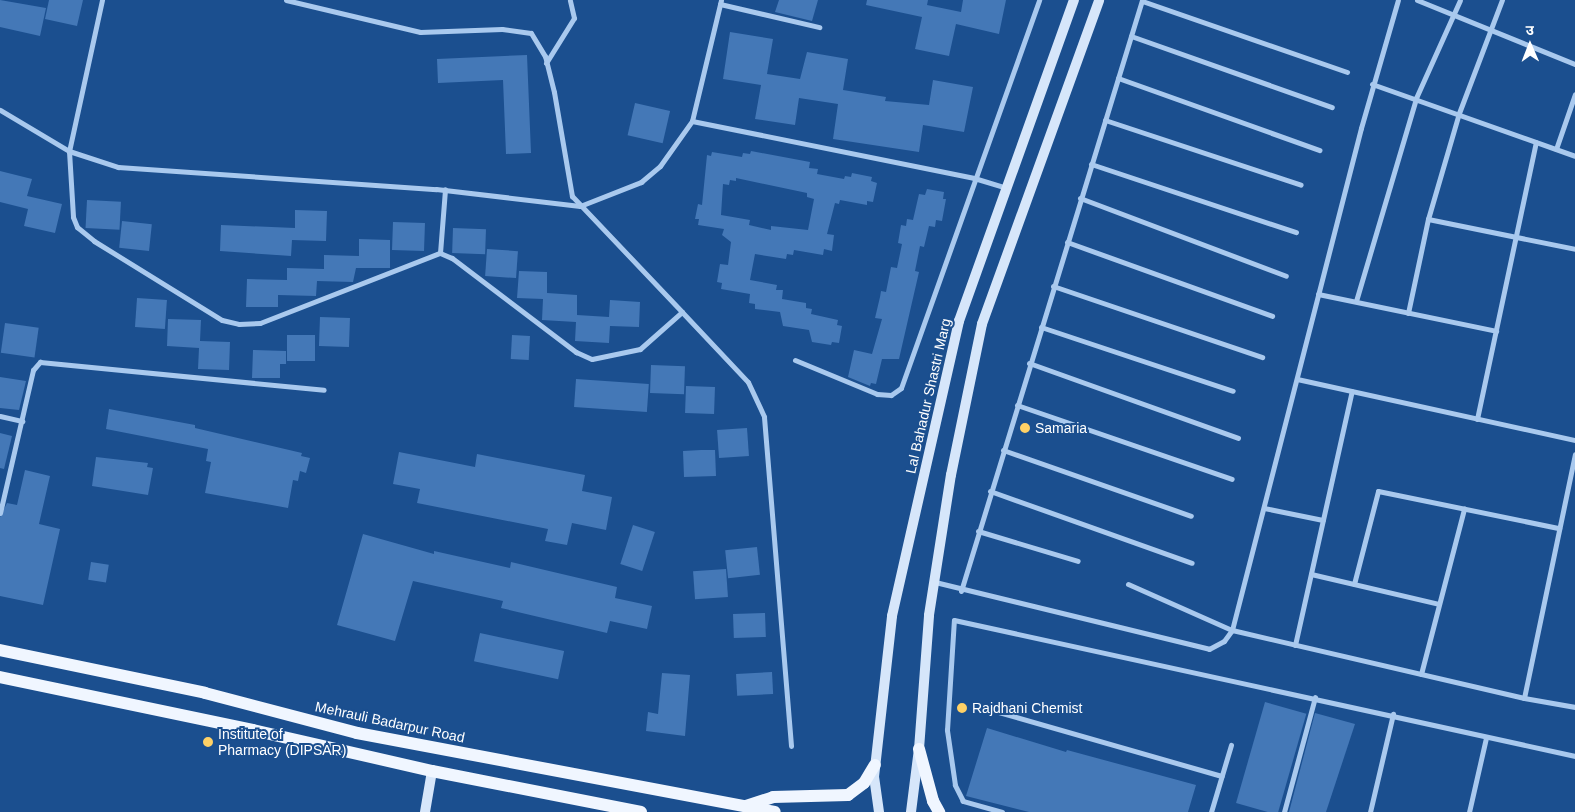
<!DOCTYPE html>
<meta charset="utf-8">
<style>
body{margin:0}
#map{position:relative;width:1575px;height:812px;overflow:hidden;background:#1b4f8f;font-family:Helvetica,"Noto Sans Devanagari",sans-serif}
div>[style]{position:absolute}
.building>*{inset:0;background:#4478b7;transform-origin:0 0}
.street>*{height:5px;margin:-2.5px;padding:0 2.5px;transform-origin:2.5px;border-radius:2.5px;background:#a9c9ee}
.secondary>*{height:10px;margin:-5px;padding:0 5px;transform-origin:5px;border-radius:5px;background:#d6e6fa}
.primary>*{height:12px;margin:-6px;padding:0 6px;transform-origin:6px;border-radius:6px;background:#f0f6ff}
.dots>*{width:14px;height:14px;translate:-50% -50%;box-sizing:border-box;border:2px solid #1b4f8f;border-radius:50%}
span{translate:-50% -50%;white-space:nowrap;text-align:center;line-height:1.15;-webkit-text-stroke:4px #1b4f8f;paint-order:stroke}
.street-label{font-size:14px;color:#fff}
.poi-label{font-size:14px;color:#fff}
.left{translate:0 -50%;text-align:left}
.north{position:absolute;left:1505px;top:20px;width:50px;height:50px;-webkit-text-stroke:4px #1b4f8f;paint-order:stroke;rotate:359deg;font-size:14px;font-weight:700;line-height:20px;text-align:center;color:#fff}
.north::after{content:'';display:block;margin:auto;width:18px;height:22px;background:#fff;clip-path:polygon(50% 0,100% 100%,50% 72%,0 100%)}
</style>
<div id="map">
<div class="building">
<div style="clip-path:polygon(0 0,46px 8px,40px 36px,0 27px)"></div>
<div style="clip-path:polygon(49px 0,83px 0,77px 26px,45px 19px)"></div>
<div style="clip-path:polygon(779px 0,818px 0,812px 21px,775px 12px)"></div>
<div style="clip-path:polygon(867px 0,928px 0,927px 5px,961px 12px,963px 0,1006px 0,999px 34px,956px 24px,949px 56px,915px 49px,922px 17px,866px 5px)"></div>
<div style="clip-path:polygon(730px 32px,773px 39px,767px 74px,800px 79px,807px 52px,848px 59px,843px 90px,886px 97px,885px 101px,929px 105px,933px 80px,973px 87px,964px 132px,923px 125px,919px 152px,833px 139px,838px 104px,799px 98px,795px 125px,755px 119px,761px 85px,723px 79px)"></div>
<div style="clip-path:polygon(527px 55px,531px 153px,506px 154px,503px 80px,438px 83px,437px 59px)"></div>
<div style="left:635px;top:103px;width:36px;height:33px;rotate:13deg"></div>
<div style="clip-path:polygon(evenodd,751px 151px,810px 162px,809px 168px,818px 169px,817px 174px,844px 179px,845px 176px,851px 177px,852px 173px,872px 177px,871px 181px,877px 183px,873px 202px,867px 201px,867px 205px,840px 200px,839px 204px,835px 203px,827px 234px,834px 235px,832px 251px,824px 249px,823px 255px,794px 250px,793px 255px,787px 254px,786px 259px,755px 254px,750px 280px,777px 285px,776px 290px,783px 290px,782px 299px,806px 303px,806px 308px,812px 309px,811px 314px,838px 320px,837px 325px,842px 326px,839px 343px,832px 342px,831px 345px,812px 342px,809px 330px,783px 326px,780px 312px,755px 309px,755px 304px,749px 303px,750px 294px,721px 289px,722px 283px,717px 282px,720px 264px,728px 265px,731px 242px,722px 235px,724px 229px,698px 225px,699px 219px,695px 219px,698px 204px,702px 205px,707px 155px,711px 156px,712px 152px,742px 157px,743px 153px,750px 154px,751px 151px,736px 178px,807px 193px,807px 197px,814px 199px,808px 230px,771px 226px,771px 230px,749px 225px,750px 220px,721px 215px,723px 184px,729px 185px,730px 180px,736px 181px,736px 178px)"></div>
<div style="clip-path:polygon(0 171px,32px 179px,27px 196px,62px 204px,55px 233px,24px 226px,28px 209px,0 202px)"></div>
<div style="clip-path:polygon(927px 189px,944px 192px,943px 199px,946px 199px,942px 221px,936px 220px,935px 227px,929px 226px,924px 247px,920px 246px,915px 271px,919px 272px,899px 359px,882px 359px,876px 384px,871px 383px,870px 386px,848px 377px,854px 350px,872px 354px,882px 319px,875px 318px,880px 297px,881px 291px,886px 292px,891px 267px,897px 268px,902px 244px,898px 243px,901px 225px,906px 226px,907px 219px,913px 220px,919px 194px,925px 195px)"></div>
<div style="left:87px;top:200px;width:34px;height:28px;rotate:3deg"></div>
<div style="clip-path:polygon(295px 210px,327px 211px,326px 241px,292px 240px,291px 256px,220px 251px,221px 225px,295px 228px)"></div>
<div style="left:122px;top:221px;width:30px;height:27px;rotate:6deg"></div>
<div style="left:393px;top:222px;width:32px;height:28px;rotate:2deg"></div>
<div style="left:453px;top:228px;width:33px;height:25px;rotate:2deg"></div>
<div style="clip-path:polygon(359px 239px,390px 240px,390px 268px,356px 268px,353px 282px,317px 281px,316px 296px,278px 295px,278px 307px,246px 307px,247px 279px,287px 280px,287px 268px,324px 269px,324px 255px,359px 256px)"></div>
<div style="left:487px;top:249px;width:31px;height:27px;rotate:4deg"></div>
<div style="clip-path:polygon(519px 271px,547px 272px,547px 293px,577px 295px,577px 315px,609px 317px,610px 300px,640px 302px,639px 327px,610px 326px,609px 343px,575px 341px,576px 322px,542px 320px,543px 299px,517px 298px)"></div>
<div style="left:137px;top:298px;width:30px;height:29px;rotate:4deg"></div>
<div style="left:320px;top:317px;width:30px;height:29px;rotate:2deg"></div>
<div style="clip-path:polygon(168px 319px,201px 320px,200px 341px,230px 342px,229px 370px,198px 369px,199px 348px,167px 346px)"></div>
<div style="left:5px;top:323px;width:34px;height:30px;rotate:8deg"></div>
<div style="left:287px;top:335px;width:28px;height:26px"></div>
<div style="left:512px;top:335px;width:18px;height:24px;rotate:3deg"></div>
<div style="clip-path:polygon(253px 350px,286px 351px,286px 364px,280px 364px,280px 378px,252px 378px)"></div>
<div style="left:651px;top:365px;width:34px;height:28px;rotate:2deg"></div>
<div style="clip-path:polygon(0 377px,26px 381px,19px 410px,0 408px)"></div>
<div style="left:576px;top:379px;width:73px;height:28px;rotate:4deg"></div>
<div style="left:686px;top:386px;width:29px;height:27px;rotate:2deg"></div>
<div style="clip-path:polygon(109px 409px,195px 425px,195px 428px,302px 453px,301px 456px,310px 458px,306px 473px,300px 471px,298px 481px,293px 480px,288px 508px,205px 493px,211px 462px,206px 461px,208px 449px,106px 429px)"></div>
<div style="left:747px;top:428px;width:28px;height:30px;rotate:86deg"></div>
<div style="clip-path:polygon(0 433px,12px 436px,4px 469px,0 468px)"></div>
<div style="clip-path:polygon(701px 450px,715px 450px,716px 476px,684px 477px,683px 451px)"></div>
<div style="clip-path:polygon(399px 452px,475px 467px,477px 454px,585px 475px,582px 491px,612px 497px,606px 530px,572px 523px,567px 545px,545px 541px,548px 529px,417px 503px,420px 489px,393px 484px)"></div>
<div style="clip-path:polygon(96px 457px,148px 463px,147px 467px,153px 468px,148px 495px,92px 486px)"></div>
<div style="clip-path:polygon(25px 470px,50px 476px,39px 524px,60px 529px,43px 605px,0 596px,0 517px,7px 503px,17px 505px)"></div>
<div style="left:633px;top:525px;width:23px;height:41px;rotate:18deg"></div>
<div style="clip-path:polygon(363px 534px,434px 554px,434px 551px,510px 568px,511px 562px,617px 587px,615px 598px,652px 606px,647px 629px,610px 621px,607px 633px,501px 608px,503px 601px,413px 581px,395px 641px,337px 625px)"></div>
<div style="left:757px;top:547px;width:28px;height:32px;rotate:84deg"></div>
<div style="left:91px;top:562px;width:18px;height:18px;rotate:9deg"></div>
<div style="left:726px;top:569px;width:28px;height:33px;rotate:86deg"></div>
<div style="left:765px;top:613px;width:24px;height:32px;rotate:88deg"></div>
<div style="left:480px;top:633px;width:86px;height:29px;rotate:12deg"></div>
<div style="left:772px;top:672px;width:22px;height:36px;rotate:87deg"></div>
<div style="clip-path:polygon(662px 673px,690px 675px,685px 736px,646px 731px,648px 712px,658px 714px)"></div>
<div style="left:1265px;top:702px;width:43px;height:105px;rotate:16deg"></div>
<div style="clip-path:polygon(1315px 713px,1355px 724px,1326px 812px,1289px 812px)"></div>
<div style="clip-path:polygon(987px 728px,1066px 752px,1067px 750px,1196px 785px,1188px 812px,1029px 812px,966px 796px)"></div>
</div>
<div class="street">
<div style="left:102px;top:0;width:155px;rotate:102.3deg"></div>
<div style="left:69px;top:151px;width:52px;rotate:18.1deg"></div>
<div style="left:118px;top:167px;width:319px;rotate:4deg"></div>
<div style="left:436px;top:189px;width:145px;rotate:6.7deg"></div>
<div style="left:580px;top:206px;width:66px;rotate:-21.5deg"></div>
<div style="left:641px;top:182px;width:25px;rotate:-40deg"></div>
<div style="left:660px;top:166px;width:55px;rotate:-54.6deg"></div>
<div style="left:692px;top:121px;width:124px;rotate:-76.5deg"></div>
<div style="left:286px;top:0;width:138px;rotate:13.4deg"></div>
<div style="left:420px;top:32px;width:82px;rotate:-2.1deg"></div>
<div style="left:502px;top:29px;width:29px;rotate:8deg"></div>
<div style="left:531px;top:33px;width:27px;rotate:59deg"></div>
<div style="left:545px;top:56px;width:37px;rotate:76deg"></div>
<div style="left:554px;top:92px;width:106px;rotate:80.2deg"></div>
<div style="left:572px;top:196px;width:160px;rotate:46.5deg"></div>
<div style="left:1417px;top:0;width:170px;rotate:22.1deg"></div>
<div style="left:1142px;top:1px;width:217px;rotate:19.1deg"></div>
<div style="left:720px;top:4px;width:102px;rotate:13.1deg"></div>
<div style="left:1131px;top:36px;width:213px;rotate:19.5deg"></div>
<div style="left:546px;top:63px;width:53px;rotate:-58.1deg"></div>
<div style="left:574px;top:18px;width:18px;rotate:-103deg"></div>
<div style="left:1118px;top:78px;width:214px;rotate:19.7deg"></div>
<div style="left:1372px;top:84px;width:215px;rotate:19.5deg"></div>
<div style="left:0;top:110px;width:80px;rotate:30.7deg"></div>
<div style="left:69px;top:151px;width:66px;rotate:86.5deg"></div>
<div style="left:73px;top:217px;width:11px;rotate:68deg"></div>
<div style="left:77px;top:227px;width:22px;rotate:39deg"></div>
<div style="left:94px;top:241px;width:150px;rotate:31.7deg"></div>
<div style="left:222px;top:320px;width:17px;rotate:13deg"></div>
<div style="left:239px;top:324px;width:21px;rotate:-3deg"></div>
<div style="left:260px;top:323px;width:193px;rotate:-21.3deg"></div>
<div style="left:440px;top:253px;width:13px;rotate:23deg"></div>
<div style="left:452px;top:258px;width:156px;rotate:37.2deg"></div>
<div style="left:576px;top:352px;width:17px;rotate:24deg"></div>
<div style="left:592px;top:359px;width:49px;rotate:-11.8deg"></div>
<div style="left:640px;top:349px;width:56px;rotate:-41.4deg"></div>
<div style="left:682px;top:312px;width:96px;rotate:46.7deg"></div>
<div style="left:748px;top:382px;width:38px;rotate:65deg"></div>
<div style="left:764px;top:417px;width:330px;rotate:85.3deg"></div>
<div style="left:1105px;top:120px;width:206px;rotate:18.3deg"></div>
<div style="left:692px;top:121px;width:288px;rotate:11.4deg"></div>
<div style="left:974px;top:178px;width:34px;rotate:17deg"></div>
<div style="left:1556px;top:149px;width:58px;rotate:-70.9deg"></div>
<div style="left:1091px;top:164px;width:216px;rotate:18.4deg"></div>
<div style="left:1080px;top:198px;width:220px;rotate:20.7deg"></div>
<div style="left:1428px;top:219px;width:150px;rotate:11.5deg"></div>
<div style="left:1067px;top:242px;width:218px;rotate:19.8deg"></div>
<div style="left:440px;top:253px;width:64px;rotate:-85.5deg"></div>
<div style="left:1053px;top:286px;width:221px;rotate:18.8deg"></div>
<div style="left:1318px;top:294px;width:182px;rotate:11.7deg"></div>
<div style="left:1356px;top:301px;width:212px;rotate:-73.5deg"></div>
<div style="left:1416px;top:98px;width:107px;rotate:-65.8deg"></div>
<div style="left:1408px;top:313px;width:96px;rotate:-78deg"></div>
<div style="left:1428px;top:219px;width:110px;rotate:-73.7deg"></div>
<div style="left:1459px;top:113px;width:121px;rotate:-69.2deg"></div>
<div style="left:1041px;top:327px;width:202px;rotate:18.4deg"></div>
<div style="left:795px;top:360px;width:89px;rotate:22.5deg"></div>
<div style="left:877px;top:394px;width:14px;rotate:4deg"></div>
<div style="left:891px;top:395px;width:12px;rotate:-35deg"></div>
<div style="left:901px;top:388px;width:412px;rotate:-70.4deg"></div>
<div style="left:1029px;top:363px;width:222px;rotate:19.7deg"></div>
<div style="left:1297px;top:379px;width:285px;rotate:12.4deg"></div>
<div style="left:1017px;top:405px;width:227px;rotate:19deg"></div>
<div style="left:0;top:416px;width:23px;rotate:13deg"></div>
<div style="left:1477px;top:419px;width:283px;rotate:-78deg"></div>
<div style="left:1003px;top:450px;width:199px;rotate:19.3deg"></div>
<div style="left:990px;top:491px;width:214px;rotate:19.6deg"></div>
<div style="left:1264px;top:508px;width:60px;rotate:11.5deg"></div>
<div style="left:0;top:513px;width:147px;rotate:-77deg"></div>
<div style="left:33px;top:370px;width:11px;rotate:-49deg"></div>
<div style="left:40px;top:362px;width:285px;rotate:5.6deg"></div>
<div style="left:978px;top:531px;width:104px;rotate:16.7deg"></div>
<div style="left:1311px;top:574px;width:131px;rotate:13.2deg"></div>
<div style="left:935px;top:582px;width:282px;rotate:13.7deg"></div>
<div style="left:1209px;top:649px;width:17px;rotate:-28deg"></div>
<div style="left:1224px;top:641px;width:14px;rotate:-54deg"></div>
<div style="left:1232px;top:630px;width:518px;rotate:-75.59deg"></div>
<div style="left:1361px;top:128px;width:133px;rotate:-73.9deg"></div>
<div style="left:1128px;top:584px;width:114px;rotate:23.9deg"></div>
<div style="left:1232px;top:630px;width:300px;rotate:13.1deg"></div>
<div style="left:1524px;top:698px;width:52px;rotate:10deg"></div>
<div style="left:1354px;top:584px;width:96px;rotate:-75.5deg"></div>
<div style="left:1378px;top:491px;width:185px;rotate:11.6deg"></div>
<div style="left:961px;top:591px;width:618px;rotate:-72.97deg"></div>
<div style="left:1295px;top:645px;width:260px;rotate:-77.4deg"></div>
<div style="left:1421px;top:674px;width:171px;rotate:-75.4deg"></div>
<div style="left:1524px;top:698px;width:249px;rotate:-78.2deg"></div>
<div style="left:988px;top:709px;width:243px;rotate:16deg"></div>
<div style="left:1002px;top:812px;width:41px;rotate:-164.2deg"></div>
<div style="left:963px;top:801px;width:18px;rotate:-117deg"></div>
<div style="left:955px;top:785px;width:56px;rotate:-98.3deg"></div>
<div style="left:947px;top:730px;width:110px;rotate:-86.4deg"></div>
<div style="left:954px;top:620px;width:636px;rotate:12.35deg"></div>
<div style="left:1211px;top:812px;width:70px;rotate:-73.4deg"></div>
<div style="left:1284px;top:812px;width:119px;rotate:-74.9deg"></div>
<div style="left:1370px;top:812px;width:101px;rotate:-76.8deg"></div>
<div style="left:1469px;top:812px;width:76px;rotate:-77.1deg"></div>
</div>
<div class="secondary">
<div style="left:425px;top:812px;width:42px;rotate:-80.3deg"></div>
<div style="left:879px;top:812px;width:35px;rotate:-98deg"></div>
<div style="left:874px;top:777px;width:162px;rotate:-83.6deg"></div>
<div style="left:892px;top:616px;width:303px;rotate:-77.2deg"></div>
<div style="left:959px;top:321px;width:341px;rotate:-70.3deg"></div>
<div style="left:911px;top:812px;width:64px;rotate:-82.8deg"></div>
<div style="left:919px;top:749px;width:134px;rotate:-85.7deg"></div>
<div style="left:929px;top:615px;width:142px;rotate:-81.1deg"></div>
<div style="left:951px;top:475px;width:154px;rotate:-78.4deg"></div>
<div style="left:982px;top:324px;width:344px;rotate:-70.1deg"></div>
</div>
<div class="primary">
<div style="left:0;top:650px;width:209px;rotate:11.8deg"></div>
<div style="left:205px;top:693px;width:157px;rotate:14.7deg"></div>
<div style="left:357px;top:733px;width:425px;rotate:10.7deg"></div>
<div style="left:0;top:677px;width:258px;rotate:11.8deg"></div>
<div style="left:253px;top:730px;width:184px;rotate:12.9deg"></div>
<div style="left:432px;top:771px;width:213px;rotate:11.1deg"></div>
<div style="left:919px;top:749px;width:54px;rotate:74.9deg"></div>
<div style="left:933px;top:801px;width:13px;rotate:61deg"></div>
<div style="left:746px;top:806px;width:28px;rotate:-18deg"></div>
<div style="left:773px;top:797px;width:75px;rotate:-1.5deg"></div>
<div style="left:848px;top:795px;width:20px;rotate:-37deg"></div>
<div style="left:864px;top:783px;width:21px;rotate:-59deg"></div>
</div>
<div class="dots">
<div style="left:1025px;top:428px;background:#ffd166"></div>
<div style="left:962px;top:708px;background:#ffd166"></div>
<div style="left:208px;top:742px;background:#ffd166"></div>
</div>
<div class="street-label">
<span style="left:928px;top:396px;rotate:-77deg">Lal Bahadur Shastri Marg</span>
<span style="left:390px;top:722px;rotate:12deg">Mehrauli Badarpur Road</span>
</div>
<div class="poi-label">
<span class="left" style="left:1035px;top:428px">Samaria</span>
<span class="left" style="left:972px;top:708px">Rajdhani Chemist</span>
<span class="left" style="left:218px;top:742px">Institute of<br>Pharmacy (DIPSAR)</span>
</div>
<div class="north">उ</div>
</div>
